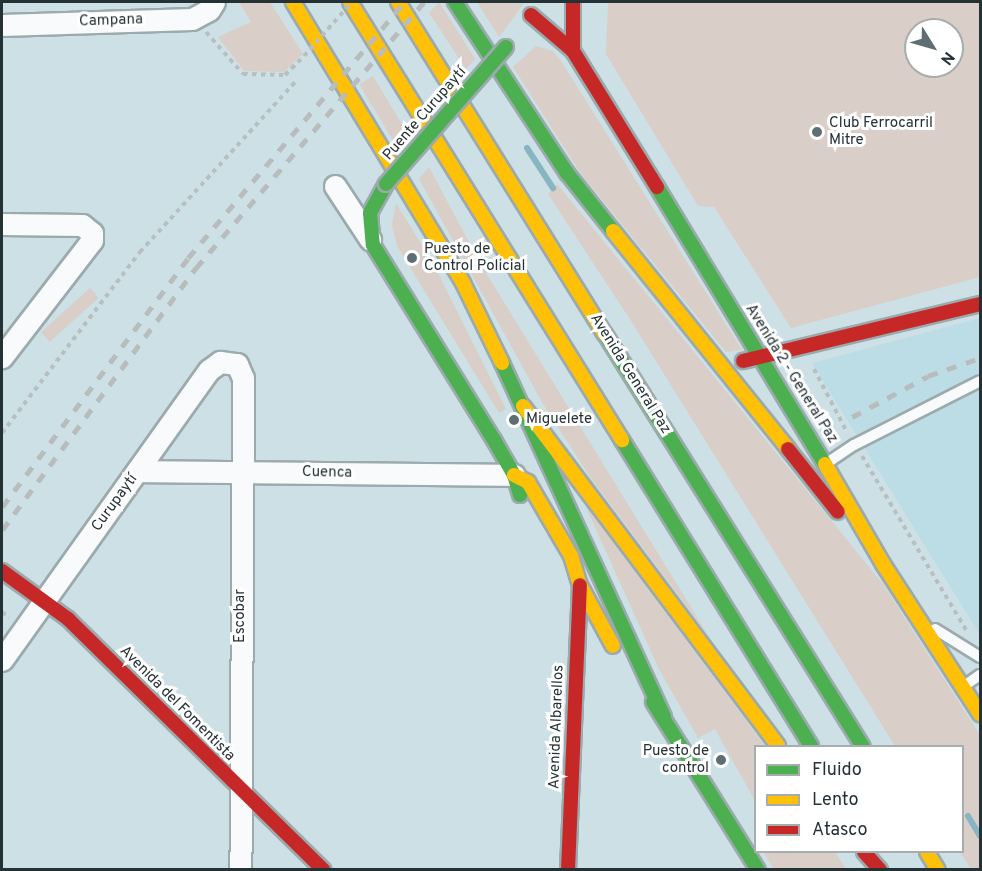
<!DOCTYPE html>
<meta charset="utf-8">
<style>
body{margin:0}
#map{position:relative;width:982px;height:871px;overflow:hidden;background:#cde0e5;font-family:Overpass,sans-serif}
div>[style]{position:absolute}
.built>*{inset:0;background:#bcdde6}
.green>*{inset:0;background:#d9cec8;transform-origin:0 0}
.stream>*{height:6px;margin:-3px;padding:0 3px;transform-origin:3px;border-radius:3px;background:#88b5c2}
.path>*{height:4px;margin-top:-2px;transform-origin:0;background:repeating-linear-gradient(90deg,#b8bfc1 0 4.5px,transparent 0 9px)}
.roads{filter:drop-shadow(2px 0 #9baaad) drop-shadow(-2px 0 #9baaad) drop-shadow(0 2px #9baaad) drop-shadow(0 -2px #9baaad)}
.lane>*{height:10px;margin:-5px;padding:0 5px;transform-origin:5px;border-radius:5px;background:#f8fafb}
.street>*{height:21px;margin:-10.5px;padding:0 10.5px;transform-origin:10.5px;border-radius:10.5px;background:#f8fafb}
.fast>*{height:14px;margin:-7px;padding:0 7px;transform-origin:7px;border-radius:7px;background:#4caf50}
.slow>*{height:14px;margin:-7px;padding:0 7px;transform-origin:7px;border-radius:7px;background:#ffc107}
.jam>*{height:14px;margin:-7px;padding:0 7px;transform-origin:7px;border-radius:7px;background:#c62828}
.rail>*{height:4.5px;margin-top:-2.25px;transform-origin:0;background:repeating-linear-gradient(90deg,#b8bcbd 0 10px,transparent 0 20px)}
.path-bridge>*{height:4px;margin-top:-2px;transform-origin:0;background:repeating-linear-gradient(90deg,#b8bfc1 0 4.5px,transparent 0 9px)}
.bridges{filter:drop-shadow(2px 0 #9baaad) drop-shadow(-2px 0 #9baaad) drop-shadow(0 2px #9baaad) drop-shadow(0 -2px #9baaad)}
.fast-bridge>*{height:14px;margin:-7px;padding:0 7px;transform-origin:7px;border-radius:7px;background:#4caf50}
.dots>*{width:16px;height:16px;translate:-50% -50%;box-sizing:border-box;border:3px solid #fff;border-radius:50%}
span{translate:-50% -50%;white-space:nowrap;text-align:center;line-height:1.15;-webkit-text-stroke:6px #fff;paint-order:stroke}
.street-label{font-size:15px;color:#243135}
.poi-label{font-size:15px;color:#243135}
.left{translate:0 -50%;text-align:left}
.right{translate:-100% -50%;text-align:right}
.frame{position:absolute;inset:0;border:3px solid #243135;pointer-events:none}
.legend{position:absolute;left:754px;top:745px;width:210px;height:108px;box-sizing:border-box;background:#fff;border:2px solid #a7adae;margin:0;padding:8px 10px;list-style:none;font-size:18px;color:#243135}
.legend li{display:flex;align-items:center;gap:12px;height:30px}
.legend b{width:30px;border:2px solid #a7adae}
.north{position:absolute;left:904px;top:18px;width:60px;height:60px;box-sizing:border-box;background:#fff;border:2px solid #a7adae;border-radius:50%;rotate:127deg;font-size:16px;font-weight:700;line-height:24px;text-align:center;color:#243135}
.north::after{content:'';display:block;margin:auto;width:21px;height:27px;background:#5f6e73;clip-path:polygon(50% 0,100% 100%,50% 72%,0 100%)}
</style>
<div id="map">
<div class="built">
<div style="clip-path:polygon(980px 318px,980px 635px,812px 363px)"></div>
</div>
<div class="green">
<div style="clip-path:polygon(239px 2px,270px 2px,303px 54px,284px 72px,244px 71px,218px 37px,251px 22px)"></div>
<div style="clip-path:polygon(439px 2px,475px 59px,466px 69px,429px 13px)"></div>
<div style="clip-path:polygon(477px 2px,525px 2px,499px 37px)"></div>
<div style="clip-path:polygon(evenodd,608px 2px,980px 2px,980px 277px,791px 328px,714px 207px,698px 206px,606px 54px,608px 2px,916px 30px,952px 30px,952px 66px,916px 66px,916px 30px)"></div>
<div style="clip-path:polygon(536px 46px,553px 51px,561px 61px,742px 350px,726px 352px,581px 174px,513px 67px)"></div>
<div style="left:373px;top:76px;width:69px;height:16px;rotate:59deg"></div>
<div style="clip-path:polygon(429px 167px,480px 263px,708px 635px,592px 480px,543px 404px,419px 179px)"></div>
<div style="clip-path:polygon(557px 184px,883px 584px,980px 735px,980px 869px,971px 869px,960px 852px,962px 746px,895px 746px,631px 321px,548px 194px)"></div>
<div style="clip-path:polygon(396px 203px,434px 265px,506px 409px,499px 413px,397px 246px,392px 225px)"></div>
<div style="left:90px;top:288px;width:13px;height:66px;rotate:48deg"></div>
<div style="clip-path:polygon(585px 505px,765px 746px,756px 746px,755px 801px,715px 729px,698px 738px,659px 669px)"></div>
<div style="clip-path:polygon(763px 852px,835px 852px,846px 869px,774px 869px)"></div>
</div>
<div class="stream">
<div style="left:527px;top:148px;width:48px;rotate:57deg"></div>
<div style="left:968px;top:816px;width:23px;rotate:59deg"></div>
</div>
<div class="path">
<div style="left:206px;top:32px;width:56px;rotate:48.6deg"></div>
<div style="left:243px;top:74px;width:42px;rotate:1.4deg"></div>
<div style="left:285px;top:75px;width:23px;rotate:-45deg"></div>
<div style="left:814px;top:369px;width:71px;rotate:62.4deg"></div>
<div style="left:2px;top:433px;width:228px;rotate:-52.7deg"></div>
<div style="left:140px;top:252px;width:231px;rotate:-47.6deg"></div>
<div style="left:862px;top:456px;width:203px;rotate:59.1deg"></div>
<div style="left:2px;top:612px;width:9px;rotate:36deg"></div>
</div>
<div class="roads">
<div class="lane">
<div style="left:827px;top:463px;width:32px;rotate:-34deg"></div>
<div style="left:854px;top:445px;width:141px;rotate:-26.9deg"></div>
<div style="left:935px;top:629px;width:53px;rotate:31.9deg"></div>
<div style="left:964px;top:686px;width:19px;rotate:-35deg"></div>
</div>
<div class="street">
<div style="left:2px;top:25px;width:190px;rotate:-1.8deg"></div>
<div style="left:192px;top:19px;width:19px;rotate:-28deg"></div>
<div style="left:209px;top:10px;width:9px;rotate:-58deg"></div>
<div style="left:335px;top:186px;width:64px;rotate:56.6deg"></div>
<div style="left:2px;top:224px;width:80px;rotate:0.7deg"></div>
<div style="left:82px;top:225px;width:13px;rotate:39deg"></div>
<div style="left:92px;top:233px;width:7px;rotate:90deg"></div>
<div style="left:92px;top:240px;width:148px;rotate:127.6deg"></div>
<div style="left:139px;top:471px;width:375px;rotate:0.6deg"></div>
<div style="left:2px;top:660px;width:356px;rotate:-54.5deg"></div>
<div style="left:209px;top:370px;width:14px;rotate:-36deg"></div>
<div style="left:220px;top:362px;width:17px;rotate:7deg"></div>
<div style="left:237px;top:364px;width:15px;rotate:67deg"></div>
<div style="left:243px;top:378px;width:492px;rotate:90.3deg"></div>
</div>
<div class="fast">
<div style="left:455px;top:2px;width:204px;rotate:56.8deg"></div>
<div style="left:567px;top:173px;width:74px;rotate:51.6deg"></div>
<div style="left:386px;top:184px;width:33px;rotate:119deg"></div>
<div style="left:370px;top:213px;width:32px;rotate:85deg"></div>
<div style="left:373px;top:245px;width:229px;rotate:58.2deg"></div>
<div style="left:494px;top:440px;width:40px;rotate:60.3deg"></div>
<div style="left:514px;top:475px;width:21px;rotate:73deg"></div>
<div style="left:657px;top:187px;width:324px;rotate:58.8deg"></div>
<div style="left:605px;top:334px;width:486px;rotate:58deg"></div>
<div style="left:502px;top:363px;width:389px;rotate:65.4deg"></div>
<div style="left:622px;top:440px;width:360px;rotate:58.3deg"></div>
<div style="left:653px;top:702px;width:198px;rotate:58deg"></div>
</div>
<div class="slow">
<div style="left:293px;top:2px;width:328px;rotate:58.8deg"></div>
<div style="left:463px;top:283px;width:89px;rotate:64deg"></div>
<div style="left:350px;top:2px;width:516px;rotate:58.16deg"></div>
<div style="left:398px;top:2px;width:391px;rotate:58.1deg"></div>
<div style="left:613px;top:231px;width:280px;rotate:51.2deg"></div>
<div style="left:523px;top:406px;width:425px;rotate:53.1deg"></div>
<div style="left:825px;top:464px;width:116px;rotate:59.9deg"></div>
<div style="left:883px;top:564px;width:179px;rotate:57.1deg"></div>
<div style="left:514px;top:475px;width:16px;rotate:27deg"></div>
<div style="left:528px;top:482px;width:86px;rotate:59.8deg"></div>
<div style="left:571px;top:556px;width:30px;rotate:73deg"></div>
<div style="left:580px;top:585px;width:69px;rotate:61.6deg"></div>
<div style="left:927px;top:852px;width:21px;rotate:59deg"></div>
</div>
<div class="jam">
<div style="left:573px;top:2px;width:49px;rotate:90deg"></div>
<div style="left:531px;top:15px;width:55px;rotate:40.6deg"></div>
<div style="left:573px;top:51px;width:160px;rotate:58.3deg"></div>
<div style="left:743px;top:361px;width:244px;rotate:-13.5deg"></div>
<div style="left:788px;top:449px;width:80px;rotate:51.6deg"></div>
<div style="left:2px;top:571px;width:82px;rotate:36deg"></div>
<div style="left:68px;top:619px;width:358px;rotate:44.5deg"></div>
<div style="left:864px;top:852px;width:24px;rotate:48deg"></div>
<div style="left:568px;top:870px;width:285px;rotate:-87.6deg"></div>
</div>
</div>
<div class="rail">
<div style="left:852px;top:417px;width:86px;rotate:-28.3deg"></div>
<div style="left:928px;top:376px;width:55px;rotate:-19.1deg"></div>
<div style="left:2px;top:507px;width:311px;rotate:-53.2deg"></div>
<div style="left:188px;top:258px;width:335px;rotate:-49.8deg"></div>
<div style="left:2px;top:530px;width:326px;rotate:-53.5deg"></div>
<div style="left:196px;top:268px;width:350px;rotate:-49.4deg"></div>
</div>
<div class="path-bridge">
<div style="left:304px;top:56px;width:72px;rotate:-48.4deg"></div>
</div>
<div class="bridges">
<div class="fast-bridge">
<div style="left:386px;top:184px;width:182px;rotate:-48.8deg"></div>
</div>
</div>
<div class="dots">
<div style="left:817px;top:132px;background:#5f6e73"></div>
<div style="left:412px;top:258px;background:#5f6e73"></div>
<div style="left:514px;top:420px;background:#5f6e73"></div>
<div style="left:721px;top:760px;background:#5f6e73"></div>
</div>
<div class="street-label">
<span style="left:111px;top:21px;rotate:-2deg">Campana</span>
<span style="left:425px;top:114px;rotate:-49deg">Puente Curupaytí</span>
<span style="left:630px;top:374px;rotate:58deg">Avenida General Paz</span>
<span style="left:791px;top:374px;rotate:58deg">Avenida 2 - General Paz</span>
<span style="left:327px;top:473px;rotate:1deg">Cuenca</span>
<span style="left:115px;top:503px;rotate:-54deg">Curupaytí</span>
<span style="left:241px;top:616px;rotate:-90deg">Escobar</span>
<span style="left:177px;top:704px;rotate:45deg">Avenida del Fomentista</span>
<span style="left:557px;top:727px;rotate:-88deg">Avenida Albarellos</span>
</div>
<div class="poi-label">
<span class="left" style="left:829px;top:132px">Club Ferrocarril<br>Mitre</span>
<span class="left" style="left:424px;top:258px">Puesto de<br>Control Policial</span>
<span class="left" style="left:526px;top:420px">Miguelete</span>
<span class="right" style="left:709px;top:760px">Puesto de<br>control</span>
</div>
<div class="frame"></div>
<ul class="legend">
<li><b style="height:8px;background:#4caf50"></b>Fluido</li>
<li><b style="height:8px;background:#ffc107"></b>Lento</li>
<li><b style="height:8px;background:#c62828"></b>Atasco</li>
</ul>
<div class="north">N</div>
</div>
